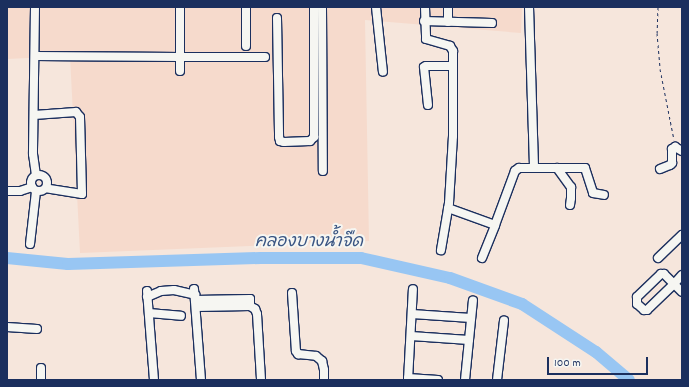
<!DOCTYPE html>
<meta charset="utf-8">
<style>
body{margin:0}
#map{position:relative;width:689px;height:387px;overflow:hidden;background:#f6e6dc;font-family:Dekko,"Playpen Sans Thai",sans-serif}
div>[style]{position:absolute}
.built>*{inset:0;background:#f6dacc}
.river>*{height:12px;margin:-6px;padding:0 6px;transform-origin:6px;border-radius:6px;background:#98c6f3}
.path>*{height:1px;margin-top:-0.5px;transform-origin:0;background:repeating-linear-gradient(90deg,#1b2f5e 0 3px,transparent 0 6px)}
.roads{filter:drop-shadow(1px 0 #1b2f5e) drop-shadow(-1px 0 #1b2f5e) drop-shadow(0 1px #1b2f5e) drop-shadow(0 -1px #1b2f5e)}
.minor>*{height:8px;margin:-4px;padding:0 4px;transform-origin:4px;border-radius:4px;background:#f6f6f2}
.minor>.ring{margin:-4px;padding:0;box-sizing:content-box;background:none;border:8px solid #f6f6f2;border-radius:50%}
span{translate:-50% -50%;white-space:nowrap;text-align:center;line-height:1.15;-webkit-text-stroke:4px #f6f6f2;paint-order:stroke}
.water-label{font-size:17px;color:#3a5583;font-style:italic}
.frame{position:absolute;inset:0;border:8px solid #1b2f5e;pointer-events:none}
.scale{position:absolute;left:547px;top:357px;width:101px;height:18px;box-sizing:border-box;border:2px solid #1b2f5e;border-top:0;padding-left:5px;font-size:12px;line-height:14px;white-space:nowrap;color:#1b2f5e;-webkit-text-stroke:3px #f6f6f2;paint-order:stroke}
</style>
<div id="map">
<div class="built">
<div style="clip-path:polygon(7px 7px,522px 7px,521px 33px,365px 20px,369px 241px,80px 253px,70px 56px,7px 59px)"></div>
</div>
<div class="river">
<div style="left:7px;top:258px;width:61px;rotate:5.6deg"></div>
<div style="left:68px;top:264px;width:193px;rotate:-1.8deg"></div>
<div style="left:261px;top:258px;width:100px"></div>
<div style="left:361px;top:258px;width:91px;rotate:12.7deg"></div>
<div style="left:450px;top:278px;width:77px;rotate:19.9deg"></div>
<div style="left:522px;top:304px;width:88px;rotate:33deg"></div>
<div style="left:596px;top:352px;width:43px;rotate:40.3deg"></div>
</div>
<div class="path">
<div style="left:658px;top:7px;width:26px;rotate:92deg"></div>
<div style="left:657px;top:33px;width:36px;rotate:85deg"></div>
<div style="left:660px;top:69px;width:72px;rotate:78.8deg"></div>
</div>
<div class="roads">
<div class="minor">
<div style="left:35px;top:7px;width:147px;rotate:90.8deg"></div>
<div style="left:33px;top:154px;width:21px;rotate:82deg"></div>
<div style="left:246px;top:7px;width:39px;rotate:90deg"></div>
<div style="left:322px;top:7px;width:164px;rotate:89.7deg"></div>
<div style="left:376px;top:7px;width:65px;rotate:83.9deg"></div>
<div style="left:425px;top:7px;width:32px;rotate:88deg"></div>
<div style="left:426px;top:39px;width:25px;rotate:16deg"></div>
<div style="left:450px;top:46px;width:6px;rotate:59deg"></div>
<div style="left:453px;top:51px;width:85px;rotate:90deg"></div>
<div style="left:453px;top:136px;width:67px;rotate:93.4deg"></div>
<div style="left:449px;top:203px;width:48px;rotate:99.7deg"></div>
<div style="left:529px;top:7px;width:161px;rotate:88.2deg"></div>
<div style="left:277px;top:18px;width:119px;rotate:89deg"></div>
<div style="left:279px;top:137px;width:4px;rotate:76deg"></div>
<div style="left:280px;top:141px;width:4px;rotate:14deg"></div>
<div style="left:284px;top:142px;width:26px;rotate:-2deg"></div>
<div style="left:310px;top:141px;width:6px;rotate:-45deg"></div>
<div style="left:314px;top:137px;width:130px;rotate:-90deg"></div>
<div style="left:424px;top:21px;width:68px;rotate:1.7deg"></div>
<div style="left:448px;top:22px;width:15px;rotate:-90deg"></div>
<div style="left:35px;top:56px;width:145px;rotate:0.4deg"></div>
<div style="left:180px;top:57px;width:50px;rotate:-90deg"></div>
<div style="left:180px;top:71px;width:14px;rotate:-90deg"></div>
<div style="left:180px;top:57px;width:85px"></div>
<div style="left:428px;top:105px;width:38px;rotate:-96deg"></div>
<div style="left:424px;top:67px;width:2px;rotate:-27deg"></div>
<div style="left:426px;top:66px;width:26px"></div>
<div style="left:34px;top:115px;width:42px;rotate:-4.1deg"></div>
<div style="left:76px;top:112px;width:6px;rotate:51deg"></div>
<div style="left:80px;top:117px;width:77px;rotate:88.5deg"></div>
<div style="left:82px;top:194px;width:36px;rotate:-171deg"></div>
<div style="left:557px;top:168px;width:24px;rotate:54deg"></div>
<div style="left:571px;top:187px;width:11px;rotate:90deg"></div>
<div style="left:571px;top:198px;width:7px;rotate:98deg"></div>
<div style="left:660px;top:169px;width:11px;rotate:-22deg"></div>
<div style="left:670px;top:165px;width:3px;rotate:-45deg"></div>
<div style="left:672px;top:163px;width:14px;rotate:-90deg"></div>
<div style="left:672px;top:149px;width:4px;rotate:-34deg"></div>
<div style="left:675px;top:147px;width:8px;rotate:30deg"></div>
<div class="ring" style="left:31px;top:175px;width:8px;height:8px"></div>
<div style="left:7px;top:191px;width:13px"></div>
<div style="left:20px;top:191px;width:13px;rotate:-18deg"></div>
<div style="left:448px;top:208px;width:50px;rotate:19.9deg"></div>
<div style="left:495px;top:225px;width:58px;rotate:-69.7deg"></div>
<div style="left:515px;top:171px;width:5px;rotate:-37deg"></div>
<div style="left:519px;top:168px;width:66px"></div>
<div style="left:585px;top:168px;width:26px;rotate:72deg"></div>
<div style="left:593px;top:193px;width:11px;rotate:10deg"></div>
<div style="left:30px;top:244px;width:53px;rotate:-83.5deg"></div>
<div style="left:482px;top:258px;width:35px;rotate:-68deg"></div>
<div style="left:658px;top:258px;width:33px;rotate:-44deg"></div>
<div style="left:661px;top:274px;width:3px"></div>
<div style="left:664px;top:274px;width:14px;rotate:45deg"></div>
<div style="left:674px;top:284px;width:37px;rotate:136deg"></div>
<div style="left:647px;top:310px;width:3px;rotate:180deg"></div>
<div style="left:644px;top:310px;width:9px;rotate:-139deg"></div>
<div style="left:637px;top:304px;width:7px;rotate:-90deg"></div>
<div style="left:637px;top:297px;width:33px;rotate:-44deg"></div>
<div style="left:682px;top:275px;width:12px;rotate:132deg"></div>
<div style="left:674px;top:284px;width:11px;rotate:45deg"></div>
<div style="left:194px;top:289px;width:91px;rotate:85.6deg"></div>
<div style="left:147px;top:291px;width:89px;rotate:85.5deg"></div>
<div style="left:292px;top:293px;width:58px;rotate:86.1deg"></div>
<div style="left:296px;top:351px;width:4px;rotate:56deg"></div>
<div style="left:298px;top:354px;width:18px;rotate:6deg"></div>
<div style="left:316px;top:356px;width:8px;rotate:40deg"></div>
<div style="left:322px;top:361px;width:9px;rotate:77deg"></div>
<div style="left:324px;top:370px;width:10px;rotate:90deg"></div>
<div style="left:147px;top:297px;width:15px;rotate:-23deg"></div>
<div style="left:161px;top:291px;width:13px;rotate:-4deg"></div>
<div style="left:174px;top:290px;width:22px;rotate:13deg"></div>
<div style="left:195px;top:300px;width:55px;rotate:-1deg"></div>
<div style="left:250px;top:299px;width:7px;rotate:90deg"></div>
<div style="left:196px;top:307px;width:54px;rotate:-1.1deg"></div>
<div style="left:250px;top:306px;width:6px;rotate:31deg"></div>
<div style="left:255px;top:309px;width:5px;rotate:68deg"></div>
<div style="left:257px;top:314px;width:66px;rotate:86.5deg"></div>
<div style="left:149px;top:313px;width:32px;rotate:5deg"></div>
<div style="left:412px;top:314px;width:59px;rotate:3.9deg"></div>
<div style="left:7px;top:327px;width:30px;rotate:4deg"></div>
<div style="left:411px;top:336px;width:58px;rotate:3.9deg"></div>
<div style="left:408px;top:378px;width:30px;rotate:4deg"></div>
<div style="left:41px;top:380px;width:12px;rotate:-90deg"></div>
<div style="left:408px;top:380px;width:91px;rotate:-86.9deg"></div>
<div style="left:465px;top:380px;width:80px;rotate:-84.3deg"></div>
<div style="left:497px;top:380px;width:60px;rotate:-83.3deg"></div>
</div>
</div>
<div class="water-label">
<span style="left:309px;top:244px">คลองบางน้ำจืด</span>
</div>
<div class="frame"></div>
<div class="scale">100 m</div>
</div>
